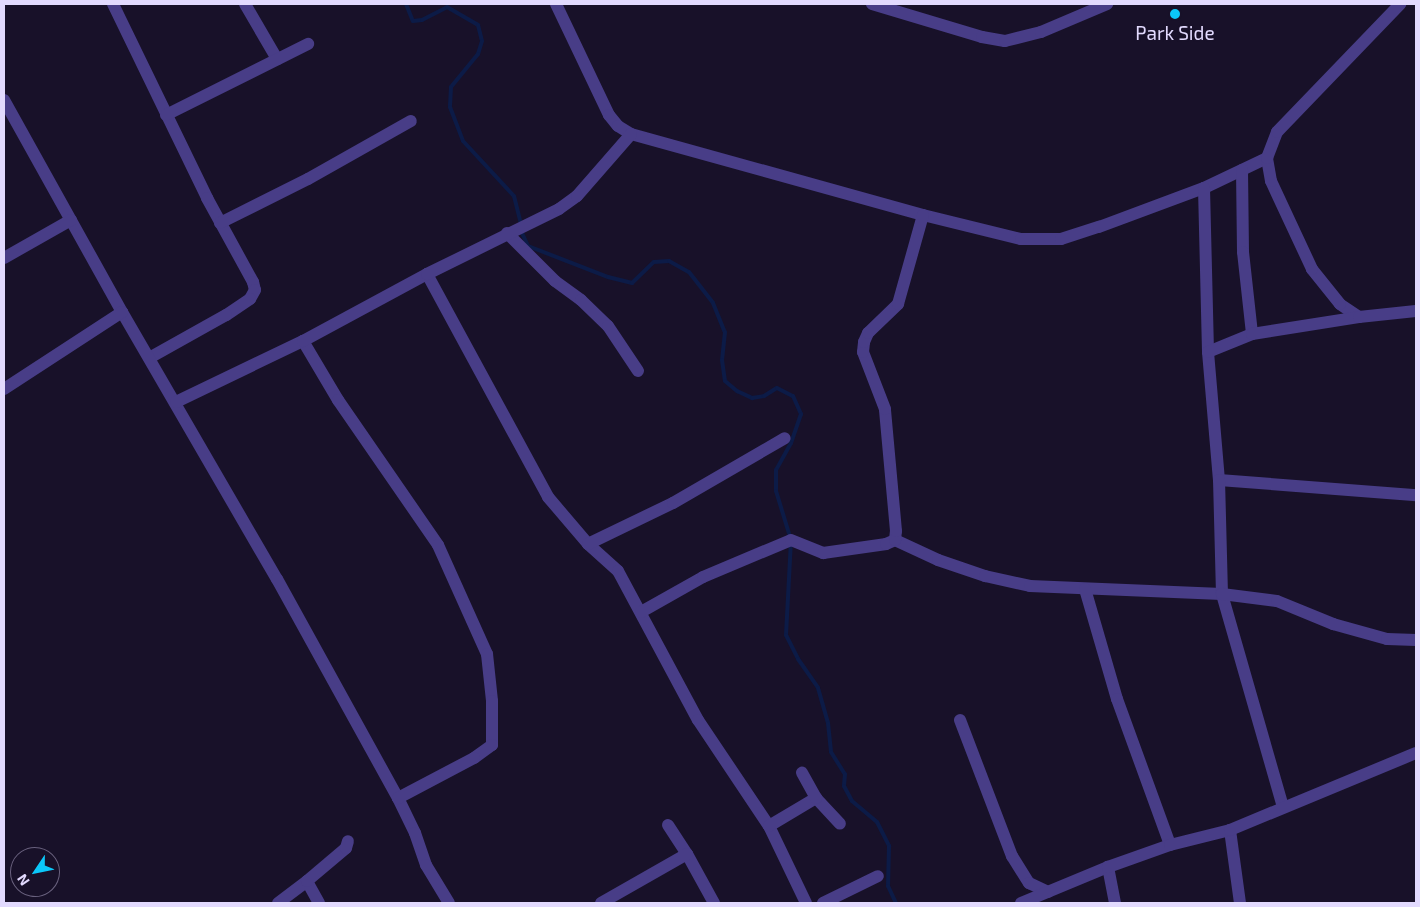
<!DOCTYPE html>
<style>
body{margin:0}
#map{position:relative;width:1420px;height:907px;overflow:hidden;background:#181129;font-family:"Exo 2",sans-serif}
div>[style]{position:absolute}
.stream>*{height:4px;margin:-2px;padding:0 2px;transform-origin:2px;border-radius:2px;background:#0c1b47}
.minor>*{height:12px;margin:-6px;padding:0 6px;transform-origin:6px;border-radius:6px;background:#483d87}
.dots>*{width:14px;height:14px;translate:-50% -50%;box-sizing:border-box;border:2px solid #181129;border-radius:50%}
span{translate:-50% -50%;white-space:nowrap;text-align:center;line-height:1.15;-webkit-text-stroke:4px #181129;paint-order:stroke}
.poi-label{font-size:19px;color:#e2dafe}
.frame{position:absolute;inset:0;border:5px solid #e2dafe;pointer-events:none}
.north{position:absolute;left:10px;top:847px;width:50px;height:50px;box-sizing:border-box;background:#181129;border:1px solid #69617e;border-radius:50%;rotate:236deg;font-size:14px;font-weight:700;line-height:20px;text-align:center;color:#e2dafe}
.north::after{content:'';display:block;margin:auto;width:18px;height:22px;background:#0bc7f9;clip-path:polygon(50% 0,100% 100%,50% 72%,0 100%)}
</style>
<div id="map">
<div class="stream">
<div style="left:406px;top:4px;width:18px;rotate:68deg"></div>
<div style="left:413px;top:21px;width:9px;rotate:-6deg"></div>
<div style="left:422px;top:20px;width:28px;rotate:-27deg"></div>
<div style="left:447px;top:7px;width:36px;rotate:30deg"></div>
<div style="left:478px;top:25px;width:16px;rotate:76deg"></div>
<div style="left:482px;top:41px;width:14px;rotate:107deg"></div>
<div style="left:478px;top:54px;width:43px;rotate:129.3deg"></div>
<div style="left:451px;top:87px;width:20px;rotate:93deg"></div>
<div style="left:450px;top:107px;width:36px;rotate:69deg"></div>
<div style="left:463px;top:141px;width:75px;rotate:47.2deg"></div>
<div style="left:514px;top:196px;width:29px;rotate:76deg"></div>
<div style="left:521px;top:231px;width:17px;rotate:65deg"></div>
<div style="left:528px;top:246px;width:86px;rotate:21.2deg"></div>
<div style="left:608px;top:277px;width:25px;rotate:14deg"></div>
<div style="left:632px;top:283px;width:30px;rotate:-44deg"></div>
<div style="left:654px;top:262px;width:15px;rotate:-4deg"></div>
<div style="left:669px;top:261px;width:23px;rotate:29deg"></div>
<div style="left:689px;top:272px;width:39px;rotate:52deg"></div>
<div style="left:713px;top:303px;width:31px;rotate:68deg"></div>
<div style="left:725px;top:332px;width:28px;rotate:96deg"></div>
<div style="left:722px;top:360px;width:21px;rotate:82deg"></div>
<div style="left:725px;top:381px;width:16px;rotate:40deg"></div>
<div style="left:737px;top:391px;width:17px;rotate:25deg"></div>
<div style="left:752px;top:398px;width:12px;rotate:-9deg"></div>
<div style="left:764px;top:396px;width:15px;rotate:-32deg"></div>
<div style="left:777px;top:388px;width:18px;rotate:27deg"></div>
<div style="left:793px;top:396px;width:20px;rotate:66deg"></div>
<div style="left:801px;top:414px;width:31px;rotate:109deg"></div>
<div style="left:791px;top:443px;width:31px;rotate:119deg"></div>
<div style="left:776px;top:470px;width:21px;rotate:90deg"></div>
<div style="left:776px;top:491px;width:51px;rotate:73deg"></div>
<div style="left:791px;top:540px;width:95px;rotate:93deg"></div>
<div style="left:786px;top:635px;width:27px;rotate:63deg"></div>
<div style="left:798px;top:659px;width:35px;rotate:55deg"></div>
<div style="left:818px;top:688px;width:36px;rotate:74deg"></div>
<div style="left:828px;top:723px;width:29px;rotate:84deg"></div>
<div style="left:831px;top:752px;width:26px;rotate:58deg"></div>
<div style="left:845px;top:774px;width:12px;rotate:95deg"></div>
<div style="left:844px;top:786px;width:17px;rotate:62deg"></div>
<div style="left:852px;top:801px;width:33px;rotate:40deg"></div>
<div style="left:877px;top:822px;width:27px;rotate:63deg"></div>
<div style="left:889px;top:846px;width:40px;rotate:91.4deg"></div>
<div style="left:888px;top:886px;width:19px;rotate:65deg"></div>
</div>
<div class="minor">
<div style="left:113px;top:4px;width:216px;rotate:64.1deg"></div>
<div style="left:207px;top:198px;width:96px;rotate:61.3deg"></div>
<div style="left:253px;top:282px;width:8px;rotate:76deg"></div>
<div style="left:255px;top:290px;width:10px;rotate:119deg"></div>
<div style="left:250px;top:299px;width:29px;rotate:146deg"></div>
<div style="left:226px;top:315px;width:88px;rotate:150.8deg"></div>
<div style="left:245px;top:4px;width:64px;rotate:59.8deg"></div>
<div style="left:556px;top:4px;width:123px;rotate:64.5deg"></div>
<div style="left:609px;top:115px;width:14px;rotate:51deg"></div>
<div style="left:618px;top:126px;width:15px;rotate:32deg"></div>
<div style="left:631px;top:134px;width:303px;rotate:15.5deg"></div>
<div style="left:923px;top:215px;width:101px;rotate:13.8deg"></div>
<div style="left:1021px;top:239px;width:40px"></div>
<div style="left:1061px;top:239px;width:40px;rotate:-18deg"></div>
<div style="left:1099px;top:227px;width:112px;rotate:-20.4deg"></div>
<div style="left:1204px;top:188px;width:70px;rotate:-25.5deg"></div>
<div style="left:872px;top:4px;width:115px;rotate:16.7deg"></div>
<div style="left:982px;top:37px;width:23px;rotate:10deg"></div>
<div style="left:1005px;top:41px;width:37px;rotate:-14deg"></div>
<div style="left:1041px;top:32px;width:72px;rotate:-23deg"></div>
<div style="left:4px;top:100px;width:243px;rotate:60.9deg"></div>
<div style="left:122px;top:312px;width:309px;rotate:59.9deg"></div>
<div style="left:277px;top:579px;width:250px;rotate:61.1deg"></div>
<div style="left:398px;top:798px;width:39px;rotate:64deg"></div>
<div style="left:415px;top:833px;width:34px;rotate:71deg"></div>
<div style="left:426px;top:865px;width:44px;rotate:58.8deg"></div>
<div style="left:166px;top:115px;width:159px;rotate:-26.6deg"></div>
<div style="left:1242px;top:170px;width:82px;rotate:89.3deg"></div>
<div style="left:1243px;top:252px;width:82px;rotate:83.7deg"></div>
<div style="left:1204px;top:188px;width:164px;rotate:88.6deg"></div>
<div style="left:1208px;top:352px;width:128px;rotate:85.1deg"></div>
<div style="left:1219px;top:480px;width:198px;rotate:4.4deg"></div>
<div style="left:220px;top:223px;width:98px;rotate:-26.6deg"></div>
<div style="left:308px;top:179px;width:118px;rotate:-29.4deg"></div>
<div style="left:507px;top:233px;width:68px;rotate:45deg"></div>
<div style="left:555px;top:281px;width:32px;rotate:36deg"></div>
<div style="left:581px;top:300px;width:37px;rotate:44deg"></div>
<div style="left:608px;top:326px;width:54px;rotate:56.3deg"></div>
<div style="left:4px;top:258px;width:77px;rotate:-29.6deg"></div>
<div style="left:427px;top:274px;width:254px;rotate:61.5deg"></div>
<div style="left:548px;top:497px;width:62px;rotate:49.6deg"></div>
<div style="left:588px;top:544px;width:40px;rotate:42deg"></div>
<div style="left:618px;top:571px;width:169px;rotate:61.8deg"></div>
<div style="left:698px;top:720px;width:128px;rotate:56.2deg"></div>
<div style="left:769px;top:826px;width:85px;rotate:64.3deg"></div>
<div style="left:1359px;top:317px;width:23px;rotate:-146deg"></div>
<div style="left:1340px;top:304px;width:45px;rotate:-128.7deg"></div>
<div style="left:1312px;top:269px;width:97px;rotate:-115deg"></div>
<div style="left:1271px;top:181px;width:23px;rotate:-100deg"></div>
<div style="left:1267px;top:158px;width:28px;rotate:-69deg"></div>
<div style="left:1277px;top:132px;width:178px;rotate:-46.1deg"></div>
<div style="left:303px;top:341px;width:69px;rotate:59.3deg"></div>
<div style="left:338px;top:400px;width:176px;rotate:55.4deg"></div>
<div style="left:438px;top:545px;width:120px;rotate:65.8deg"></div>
<div style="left:487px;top:654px;width:47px;rotate:83.9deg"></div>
<div style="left:492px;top:701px;width:44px;rotate:90deg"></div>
<div style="left:492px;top:745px;width:22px;rotate:144deg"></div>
<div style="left:474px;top:758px;width:86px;rotate:152.2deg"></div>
<div style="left:1208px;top:352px;width:48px;rotate:-22.2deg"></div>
<div style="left:1252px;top:334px;width:108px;rotate:-9deg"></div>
<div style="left:1359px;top:317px;width:57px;rotate:-6deg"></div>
<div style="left:4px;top:389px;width:141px;rotate:-33.1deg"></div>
<div style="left:176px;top:402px;width:141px;rotate:-25.7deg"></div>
<div style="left:303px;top:341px;width:141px;rotate:-28.4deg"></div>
<div style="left:427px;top:274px;width:147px;rotate:-26.2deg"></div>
<div style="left:559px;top:209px;width:22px;rotate:-36deg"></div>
<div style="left:577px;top:196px;width:82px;rotate:-48.9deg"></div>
<div style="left:895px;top:540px;width:47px;rotate:24.9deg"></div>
<div style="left:938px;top:560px;width:50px;rotate:18.8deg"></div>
<div style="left:985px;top:576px;width:46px;rotate:12.5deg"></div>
<div style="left:1030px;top:586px;width:192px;rotate:2.4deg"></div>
<div style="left:1222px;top:594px;width:114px;rotate:-91.5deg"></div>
<div style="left:588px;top:544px;width:94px;rotate:-25.8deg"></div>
<div style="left:673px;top:503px;width:129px;rotate:-30.1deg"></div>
<div style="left:1085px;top:589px;width:115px;rotate:73.8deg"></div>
<div style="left:1117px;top:699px;width:155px;rotate:70deg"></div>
<div style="left:641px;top:612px;width:71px;rotate:-29.4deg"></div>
<div style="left:703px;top:577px;width:95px;rotate:-22.8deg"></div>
<div style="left:791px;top:540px;width:35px;rotate:22deg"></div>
<div style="left:823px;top:553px;width:64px;rotate:-8.1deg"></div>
<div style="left:886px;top:544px;width:10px;rotate:-24deg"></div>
<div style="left:895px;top:540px;width:9px;rotate:-84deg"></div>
<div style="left:896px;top:531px;width:122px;rotate:-95.2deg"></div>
<div style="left:885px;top:409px;width:61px;rotate:-111.1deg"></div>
<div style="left:863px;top:352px;width:10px;rotate:-84deg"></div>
<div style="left:864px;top:342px;width:10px;rotate:-66deg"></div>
<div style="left:868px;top:333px;width:42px;rotate:-44deg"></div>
<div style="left:898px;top:304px;width:92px;rotate:-74.3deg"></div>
<div style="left:960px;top:720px;width:146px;rotate:69.1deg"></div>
<div style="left:1012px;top:856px;width:32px;rotate:58deg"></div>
<div style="left:1029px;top:883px;width:21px;rotate:25deg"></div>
<div style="left:816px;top:798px;width:35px;rotate:47deg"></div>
<div style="left:1283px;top:807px;width:222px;rotate:-106deg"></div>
<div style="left:1222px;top:594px;width:55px;rotate:7.3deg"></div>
<div style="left:1277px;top:601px;width:61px;rotate:22.3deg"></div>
<div style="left:1333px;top:624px;width:56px;rotate:15.5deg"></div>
<div style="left:1387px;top:639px;width:29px;rotate:2deg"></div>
<div style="left:668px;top:825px;width:35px;rotate:57deg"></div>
<div style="left:687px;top:854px;width:56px;rotate:61.1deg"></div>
<div style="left:769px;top:826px;width:55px;rotate:-30.8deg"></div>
<div style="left:816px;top:798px;width:29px;rotate:-119deg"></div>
<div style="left:1230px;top:830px;width:74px;rotate:82.2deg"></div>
<div style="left:278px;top:903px;width:36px;rotate:-37deg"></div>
<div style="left:319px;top:903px;width:25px;rotate:-119deg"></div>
<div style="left:307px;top:881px;width:51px;rotate:-40.2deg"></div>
<div style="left:346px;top:848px;width:7px;rotate:-74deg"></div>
<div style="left:601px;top:903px;width:99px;rotate:-29.7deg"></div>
<div style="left:823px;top:903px;width:61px;rotate:-26.1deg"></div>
<div style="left:1021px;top:903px;width:94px;rotate:-22.5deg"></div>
<div style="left:1115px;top:903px;width:37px;rotate:-101deg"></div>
<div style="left:1108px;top:867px;width:66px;rotate:-19.5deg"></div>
<div style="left:1170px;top:845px;width:62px;rotate:-14deg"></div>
<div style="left:1230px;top:830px;width:201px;rotate:-22.5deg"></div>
</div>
<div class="dots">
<div style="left:1175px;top:14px;background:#0bc7f9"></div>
</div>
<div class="poi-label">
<span style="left:1175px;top:33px">Park Side</span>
</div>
<div class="frame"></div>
<div class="north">N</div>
</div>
